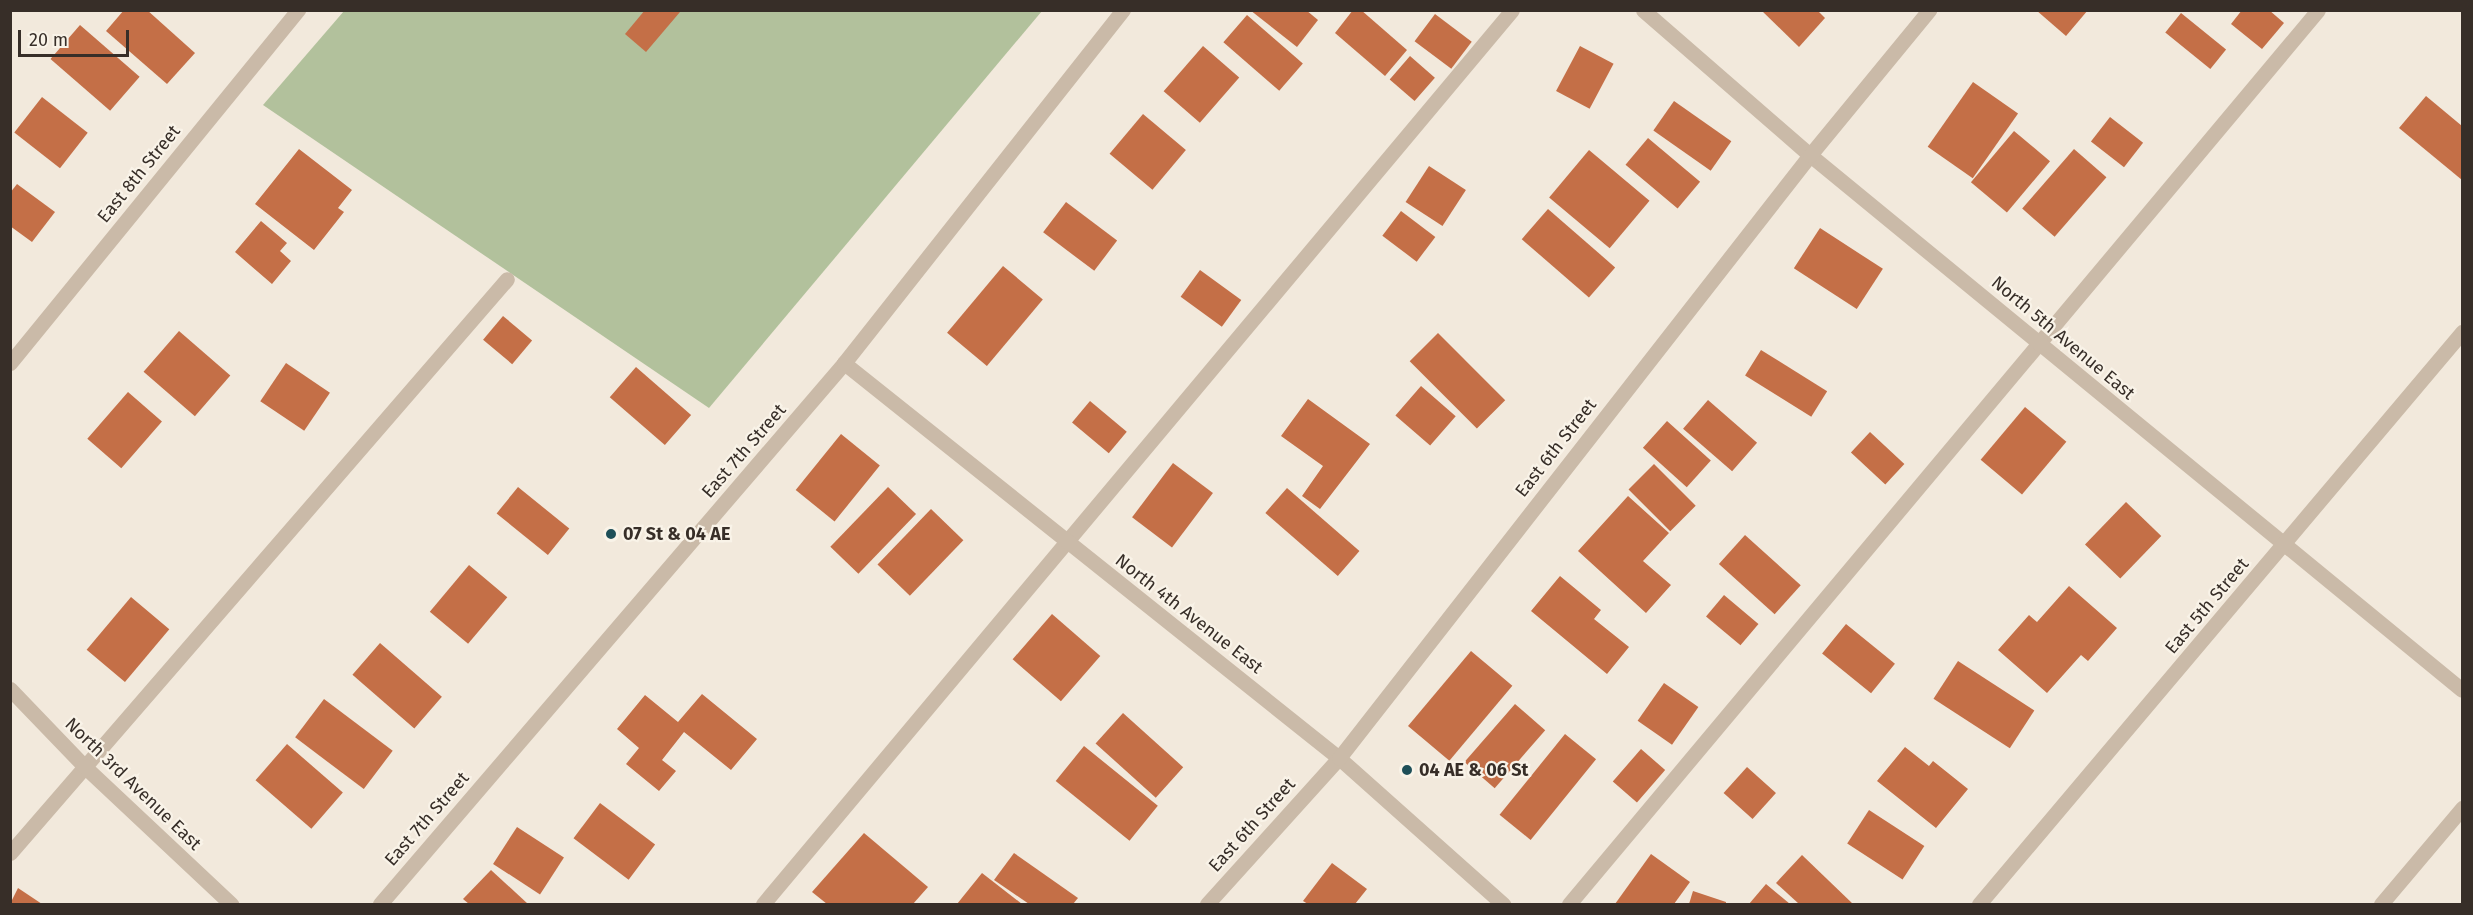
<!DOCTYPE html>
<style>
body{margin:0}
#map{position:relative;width:2473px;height:915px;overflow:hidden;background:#f2e9dc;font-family:"Fira Sans",sans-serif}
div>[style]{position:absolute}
.green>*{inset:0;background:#b2c19c}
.building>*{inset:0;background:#c46f47;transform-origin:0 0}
.service>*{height:15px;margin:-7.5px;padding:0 7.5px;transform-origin:7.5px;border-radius:7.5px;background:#cabaa8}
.minor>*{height:15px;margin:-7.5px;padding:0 7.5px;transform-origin:7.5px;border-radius:7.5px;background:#cabaa8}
.tertiary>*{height:15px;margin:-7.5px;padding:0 7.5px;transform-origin:7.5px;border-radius:7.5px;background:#cabaa8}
.dots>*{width:16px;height:16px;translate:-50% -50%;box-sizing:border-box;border:3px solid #f9f3e8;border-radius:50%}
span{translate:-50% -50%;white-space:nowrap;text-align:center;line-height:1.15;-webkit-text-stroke:4.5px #f9f3e8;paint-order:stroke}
.street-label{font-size:18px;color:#372e28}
.poi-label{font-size:18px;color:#372e28;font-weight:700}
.left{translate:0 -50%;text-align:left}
.frame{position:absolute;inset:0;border:12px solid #372e28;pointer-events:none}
.scale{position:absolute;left:18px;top:30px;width:111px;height:27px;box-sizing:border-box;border:3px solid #372e28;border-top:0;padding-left:8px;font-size:18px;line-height:21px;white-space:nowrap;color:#372e28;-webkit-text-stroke:4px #f9f3e8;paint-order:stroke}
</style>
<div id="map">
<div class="green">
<div style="clip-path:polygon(344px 11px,1042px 11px,709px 408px,263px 105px)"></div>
</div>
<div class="building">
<div style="clip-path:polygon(124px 10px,147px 10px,195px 53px,167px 84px,106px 31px)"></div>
<div style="clip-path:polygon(645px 10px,680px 12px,646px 52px,625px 34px)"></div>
<div style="clip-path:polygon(1250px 10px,1306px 10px,1318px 20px,1297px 47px)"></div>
<div style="clip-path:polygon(1353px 10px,1361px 10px,1407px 50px,1385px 76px,1335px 33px)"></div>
<div style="clip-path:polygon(1761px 10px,1817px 10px,1825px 18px,1799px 47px)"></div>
<div style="clip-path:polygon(2036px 10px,2088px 10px,2066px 36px)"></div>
<div style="clip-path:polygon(2242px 10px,2269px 10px,2284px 23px,2262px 49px,2231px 24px)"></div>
<div style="left:2181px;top:13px;width:58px;height:25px;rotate:39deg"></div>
<div style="left:1435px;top:14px;width:46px;height:34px;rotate:37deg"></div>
<div style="left:1247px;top:15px;width:74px;height:36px;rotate:41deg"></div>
<div style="left:80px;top:25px;width:79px;height:45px;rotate:41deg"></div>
<div style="left:1203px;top:46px;width:48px;height:60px;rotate:41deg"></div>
<div style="left:1580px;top:46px;width:38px;height:51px;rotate:28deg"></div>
<div style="left:1410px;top:56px;width:33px;height:31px;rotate:41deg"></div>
<div style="left:1973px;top:82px;width:55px;height:79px;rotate:35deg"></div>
<div style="clip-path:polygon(2426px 96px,2462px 126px,2462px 180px,2399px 128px)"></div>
<div style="left:42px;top:97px;width:58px;height:45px;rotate:38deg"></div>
<div style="left:1674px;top:101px;width:70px;height:36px;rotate:35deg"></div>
<div style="left:1143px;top:114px;width:56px;height:52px;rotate:40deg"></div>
<div style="left:2110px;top:117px;width:42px;height:31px;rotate:38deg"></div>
<div style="left:2014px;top:131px;width:47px;height:67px;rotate:40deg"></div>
<div style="left:1648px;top:138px;width:68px;height:35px;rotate:40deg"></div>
<div style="clip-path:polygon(299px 149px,352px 190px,338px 208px,344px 212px,314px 250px,255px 204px)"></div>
<div style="left:2074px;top:149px;width:43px;height:79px;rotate:41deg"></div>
<div style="left:1589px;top:150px;width:79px;height:62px;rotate:40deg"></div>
<div style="left:1429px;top:166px;width:44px;height:43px;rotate:33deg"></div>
<div style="clip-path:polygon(17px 184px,55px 212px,32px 242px,10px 226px,10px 193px)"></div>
<div style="left:1066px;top:202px;width:64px;height:38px;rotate:37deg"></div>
<div style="left:1548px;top:209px;width:89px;height:40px;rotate:41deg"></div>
<div style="left:1401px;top:211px;width:43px;height:31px;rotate:37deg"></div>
<div style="clip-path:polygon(261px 221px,287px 243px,280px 251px,291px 261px,272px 284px,235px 252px)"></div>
<div style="left:1820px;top:228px;width:75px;height:48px;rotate:33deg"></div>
<div style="left:1003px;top:266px;width:52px;height:87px;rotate:40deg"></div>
<div style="left:1200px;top:270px;width:51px;height:33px;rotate:36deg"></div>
<div style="left:503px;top:316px;width:38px;height:31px;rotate:40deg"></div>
<div style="left:179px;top:331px;width:68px;height:54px;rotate:41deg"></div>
<div style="left:1438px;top:333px;width:95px;height:40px;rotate:45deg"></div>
<div style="left:1761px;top:350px;width:78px;height:30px;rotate:32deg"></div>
<div style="left:286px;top:363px;width:53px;height:46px;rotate:34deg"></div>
<div style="left:636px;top:367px;width:73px;height:40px;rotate:41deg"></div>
<div style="left:1421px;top:386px;width:46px;height:39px;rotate:41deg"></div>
<div style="left:128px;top:392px;width:45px;height:62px;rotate:41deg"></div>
<div style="clip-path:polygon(1308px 399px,1370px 444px,1320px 509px,1302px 496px,1323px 466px,1281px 436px)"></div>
<div style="left:1708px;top:400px;width:65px;height:38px;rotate:41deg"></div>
<div style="left:1090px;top:401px;width:48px;height:28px;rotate:40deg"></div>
<div style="left:2025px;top:407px;width:54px;height:69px;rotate:40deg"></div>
<div style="left:1667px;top:421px;width:59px;height:36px;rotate:42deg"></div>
<div style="left:1870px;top:432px;width:47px;height:28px;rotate:43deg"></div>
<div style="left:841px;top:434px;width:50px;height:72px;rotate:39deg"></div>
<div style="left:1173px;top:463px;width:50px;height:68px;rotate:37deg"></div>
<div style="left:1654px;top:464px;width:59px;height:36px;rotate:45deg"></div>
<div style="left:518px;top:487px;width:66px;height:34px;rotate:39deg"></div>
<div style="left:888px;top:487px;width:39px;height:83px;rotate:44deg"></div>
<div style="left:1287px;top:488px;width:96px;height:33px;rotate:41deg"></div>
<div style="clip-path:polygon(1628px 496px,1669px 533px,1643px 561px,1671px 585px,1646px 613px,1578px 551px)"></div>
<div style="left:2126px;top:502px;width:49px;height:59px;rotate:44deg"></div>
<div style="left:931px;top:509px;width:45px;height:77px;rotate:44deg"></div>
<div style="left:1745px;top:535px;width:75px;height:39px;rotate:42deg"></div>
<div style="left:469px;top:565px;width:50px;height:61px;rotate:40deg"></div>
<div style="clip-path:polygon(1560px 576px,1601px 610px,1594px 619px,1629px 647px,1607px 674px,1531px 611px)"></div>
<div style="clip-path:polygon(2069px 586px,2117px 628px,2088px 661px,2081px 655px,2047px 693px,1998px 650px,2029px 615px,2037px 622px)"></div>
<div style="left:1724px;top:595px;width:45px;height:28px;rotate:40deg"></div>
<div style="left:131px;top:597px;width:50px;height:69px;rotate:40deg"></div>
<div style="left:1052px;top:614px;width:64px;height:60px;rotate:41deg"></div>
<div style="left:1846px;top:624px;width:63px;height:38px;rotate:39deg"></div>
<div style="left:380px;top:643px;width:82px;height:42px;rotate:41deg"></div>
<div style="left:1471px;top:651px;width:54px;height:98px;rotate:40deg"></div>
<div style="left:1958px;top:661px;width:91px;height:45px;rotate:33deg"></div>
<div style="left:1664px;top:683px;width:42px;height:46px;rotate:35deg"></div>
<div style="clip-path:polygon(702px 694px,757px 739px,731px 770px,684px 732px,662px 760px,676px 771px,659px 791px,626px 764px,639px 748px,617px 729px,645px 695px,678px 722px)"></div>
<div style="left:324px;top:699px;width:86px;height:48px;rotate:37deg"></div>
<div style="left:1515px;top:704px;width:40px;height:77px;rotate:41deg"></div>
<div style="left:1123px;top:713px;width:81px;height:41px;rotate:42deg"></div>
<div style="left:1565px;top:734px;width:40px;height:104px;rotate:39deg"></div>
<div style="left:287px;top:744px;width:74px;height:48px;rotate:41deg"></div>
<div style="left:1084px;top:746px;width:95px;height:45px;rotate:39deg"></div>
<div style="clip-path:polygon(1905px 747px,1929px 766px,1933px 761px,1968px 789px,1936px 828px,1877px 781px)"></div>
<div style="left:1641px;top:749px;width:32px;height:43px;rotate:41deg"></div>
<div style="left:1747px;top:767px;width:39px;height:35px;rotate:42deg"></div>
<div style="left:600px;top:803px;width:69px;height:44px;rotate:37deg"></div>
<div style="left:1869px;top:810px;width:66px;height:40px;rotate:33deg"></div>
<div style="left:517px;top:827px;width:56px;height:44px;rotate:33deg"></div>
<div style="clip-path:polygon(864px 833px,928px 887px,913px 904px,827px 904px,812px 892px)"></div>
<div style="clip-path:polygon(1014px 853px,1078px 898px,1073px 904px,1029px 904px,994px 880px)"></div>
<div style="clip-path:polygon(1651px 854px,1690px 882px,1674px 904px,1615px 904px)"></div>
<div style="clip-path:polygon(1802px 855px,1853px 904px,1799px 904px,1776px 883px)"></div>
<div style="clip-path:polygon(1332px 863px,1367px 889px,1355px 904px,1308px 904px,1303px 901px)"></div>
<div style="clip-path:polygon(491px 870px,528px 904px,469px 904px,463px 899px)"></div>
<div style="clip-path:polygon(982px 873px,1022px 904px,957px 904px)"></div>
<div style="clip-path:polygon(1766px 884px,1790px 904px,1749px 904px)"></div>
<div style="clip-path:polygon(18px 888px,42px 904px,10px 904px)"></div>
<div style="clip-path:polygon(1693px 891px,1726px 902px,1726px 904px,1689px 904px)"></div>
</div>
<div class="service">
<div style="left:10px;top:853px;width:759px;rotate:-49.11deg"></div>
<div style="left:763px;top:904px;width:1166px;rotate:-50.04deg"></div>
<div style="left:1569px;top:904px;width:1166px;rotate:-50.04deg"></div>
<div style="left:2381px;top:904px;width:126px;rotate:-49.8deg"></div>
</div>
<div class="minor">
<div style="left:1643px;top:10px;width:221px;rotate:41deg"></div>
<div style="left:1810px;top:155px;width:843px;rotate:39.37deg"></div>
<div style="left:10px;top:363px;width:456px;rotate:-50.8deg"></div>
<div style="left:844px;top:363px;width:633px;rotate:38.59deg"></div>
<div style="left:1339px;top:758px;width:220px;rotate:41.7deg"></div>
<div style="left:10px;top:689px;width:107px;rotate:46.1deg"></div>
<div style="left:84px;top:766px;width:202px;rotate:43.2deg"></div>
<div style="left:1207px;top:904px;width:197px;rotate:-47.9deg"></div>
<div style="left:1339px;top:758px;width:765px;rotate:-52.01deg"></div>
<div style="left:1810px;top:155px;width:188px;rotate:-50.6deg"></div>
<div style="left:1979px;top:904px;width:749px;rotate:-49.82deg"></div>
</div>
<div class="tertiary">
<div style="left:380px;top:904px;width:713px;rotate:-49.38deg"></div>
<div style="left:844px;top:363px;width:450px;rotate:-51.7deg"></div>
</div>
<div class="dots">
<div style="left:611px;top:534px;background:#1e4f58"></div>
<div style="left:1407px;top:770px;background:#1e4f58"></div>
</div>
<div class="street-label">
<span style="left:139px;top:174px;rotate:-51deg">East 8th Street</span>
<span style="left:2063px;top:338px;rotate:40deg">North 5th Avenue East</span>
<span style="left:1556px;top:448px;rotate:-52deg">East 6th Street</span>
<span style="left:744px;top:451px;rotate:-49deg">East 7th Street</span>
<span style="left:2207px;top:606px;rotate:-50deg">East 5th Street</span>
<span style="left:1189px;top:614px;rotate:38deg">North 4th Avenue East</span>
<span style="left:133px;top:784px;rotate:44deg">North 3rd Avenue East</span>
<span style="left:427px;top:819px;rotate:-49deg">East 7th Street</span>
<span style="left:1252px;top:825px;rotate:-48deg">East 6th Street</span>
</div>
<div class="poi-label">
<span class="left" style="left:623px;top:534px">07 St &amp; 04 AE</span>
<span class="left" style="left:1419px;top:770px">04 AE &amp; 06 St</span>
</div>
<div class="frame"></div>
<div class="scale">20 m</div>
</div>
